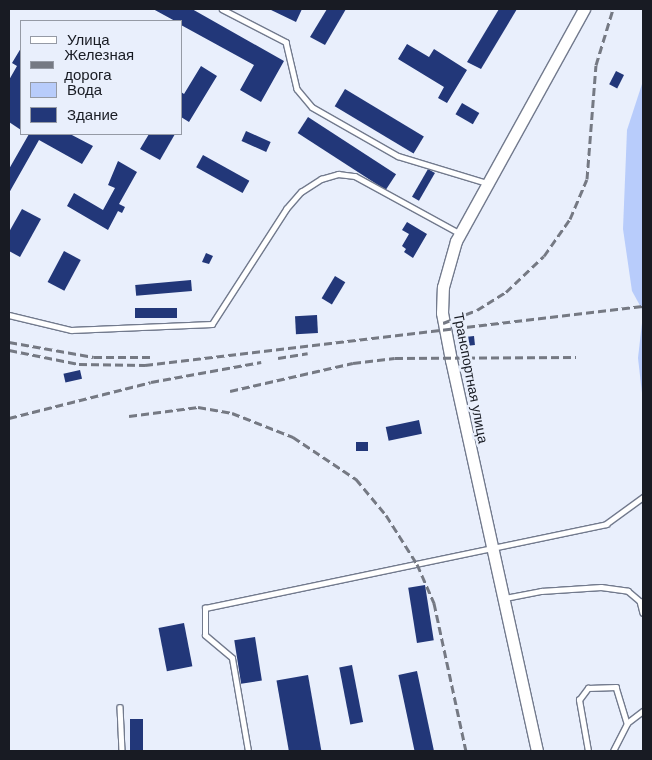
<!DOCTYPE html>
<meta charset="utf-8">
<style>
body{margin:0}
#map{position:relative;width:652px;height:760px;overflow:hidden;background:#e9effc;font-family:"DM Sans",sans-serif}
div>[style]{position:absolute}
.water>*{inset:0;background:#b8ccfb}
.building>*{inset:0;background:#223779;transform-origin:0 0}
.roads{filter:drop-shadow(1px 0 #727a8d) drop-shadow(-1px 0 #727a8d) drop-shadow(0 1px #727a8d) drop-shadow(0 -1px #727a8d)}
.service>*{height:4.5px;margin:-2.25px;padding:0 2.25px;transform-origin:2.25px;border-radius:2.25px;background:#fff}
.tertiary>*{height:11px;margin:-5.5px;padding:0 5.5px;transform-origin:5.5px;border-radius:5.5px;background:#fff}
.rail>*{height:3px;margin-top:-1.5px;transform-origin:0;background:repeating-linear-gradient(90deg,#757983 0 8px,transparent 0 12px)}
span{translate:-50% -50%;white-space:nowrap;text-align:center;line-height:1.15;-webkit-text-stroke:5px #e9effc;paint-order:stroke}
.street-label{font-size:14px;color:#181b23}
.frame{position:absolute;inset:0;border:10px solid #181b23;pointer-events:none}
.legend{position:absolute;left:20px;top:20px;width:162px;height:115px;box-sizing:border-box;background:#e9effc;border:1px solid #959aa5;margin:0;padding:6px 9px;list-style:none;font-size:15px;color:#181b23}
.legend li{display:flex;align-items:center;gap:10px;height:25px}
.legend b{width:25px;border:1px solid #959aa5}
</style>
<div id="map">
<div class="water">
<div style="clip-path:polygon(643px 81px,643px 311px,632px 291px,623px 229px,627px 130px)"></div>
<div style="clip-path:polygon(643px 314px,643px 402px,638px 358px)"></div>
</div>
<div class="building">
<div style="clip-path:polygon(153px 9px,192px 9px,284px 61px,261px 102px,240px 90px,254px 65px,181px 25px,181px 21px,175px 21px)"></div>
<div style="clip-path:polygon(269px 9px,302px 9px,296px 22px)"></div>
<div style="clip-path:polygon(327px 9px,346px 9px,325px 45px,310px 37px)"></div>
<div style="clip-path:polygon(499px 9px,517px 9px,481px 69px,467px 62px)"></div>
<div style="clip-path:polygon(407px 44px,429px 57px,434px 49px,467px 70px,447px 103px,438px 98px,444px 87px,398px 59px)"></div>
<div style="clip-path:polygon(21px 48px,21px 130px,9px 122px,9px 80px,17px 66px,12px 63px)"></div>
<div style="clip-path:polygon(201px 66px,217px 76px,189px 122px,181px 117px,181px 92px,184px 94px)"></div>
<div style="left:616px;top:71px;width:9px;height:15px;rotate:27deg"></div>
<div style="left:345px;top:89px;width:92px;height:20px;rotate:31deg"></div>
<div style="left:462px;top:103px;width:20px;height:13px;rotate:30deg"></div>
<div style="left:308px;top:117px;width:105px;height:19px;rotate:33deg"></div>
<div style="left:246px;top:131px;width:27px;height:11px;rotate:24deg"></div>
<div style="clip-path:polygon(29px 134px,70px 134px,93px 146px,82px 164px,39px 140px,9px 193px,9px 169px)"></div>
<div style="clip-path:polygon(149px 134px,175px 134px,160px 160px,140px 149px)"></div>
<div style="left:203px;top:155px;width:53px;height:14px;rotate:29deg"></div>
<div style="clip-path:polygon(118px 161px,137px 172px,119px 204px,125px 207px,122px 213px,118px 211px,108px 230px,67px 206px,74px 193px,103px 210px,115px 188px,108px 185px)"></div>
<div style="left:428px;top:169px;width:8px;height:32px;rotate:30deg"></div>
<div style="clip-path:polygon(22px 209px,41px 219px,20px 257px,9px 251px,9px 232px)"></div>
<div style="clip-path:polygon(407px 222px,427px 234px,413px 258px,404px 252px,406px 249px,402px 246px,409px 234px,402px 230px)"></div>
<div style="left:64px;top:251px;width:19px;height:35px;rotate:28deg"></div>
<div style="clip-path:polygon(206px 253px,213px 256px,209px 264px,202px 262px)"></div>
<div style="left:335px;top:276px;width:12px;height:26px;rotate:31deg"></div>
<div style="left:191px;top:280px;width:11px;height:56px;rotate:85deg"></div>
<div style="left:135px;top:308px;width:42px;height:10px"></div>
<div style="left:317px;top:315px;width:18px;height:22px;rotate:87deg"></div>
<div style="left:474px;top:336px;width:9px;height:9px;rotate:84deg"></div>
<div style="left:80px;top:370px;width:9px;height:17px;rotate:77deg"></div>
<div style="left:419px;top:420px;width:14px;height:34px;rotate:78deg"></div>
<div style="left:356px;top:442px;width:12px;height:9px"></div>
<div style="left:425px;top:585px;width:56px;height:17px;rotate:81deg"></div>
<div style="left:184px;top:623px;width:44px;height:26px;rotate:79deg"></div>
<div style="left:255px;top:637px;width:44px;height:21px;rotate:81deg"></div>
<div style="left:352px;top:665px;width:58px;height:13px;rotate:79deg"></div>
<div style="left:417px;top:671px;width:82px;height:19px;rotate:78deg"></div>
<div style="left:308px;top:675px;width:77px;height:32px;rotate:80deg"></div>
<div style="left:130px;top:719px;width:13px;height:32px"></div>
</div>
<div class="roads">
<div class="service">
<div style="left:222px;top:9px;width:72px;rotate:27.3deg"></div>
<div style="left:286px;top:42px;width:48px;rotate:76.8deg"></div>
<div style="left:297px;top:89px;width:23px;rotate:50deg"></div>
<div style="left:312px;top:107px;width:99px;rotate:29.7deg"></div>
<div style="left:398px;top:156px;width:93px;rotate:16.9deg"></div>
<div style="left:9px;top:315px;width:64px;rotate:13.6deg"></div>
<div style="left:71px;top:330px;width:141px;rotate:-2.4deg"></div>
<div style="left:212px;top:324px;width:137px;rotate:-57.2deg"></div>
<div style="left:286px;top:209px;width:23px;rotate:-49deg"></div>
<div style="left:301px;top:192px;width:24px;rotate:-33deg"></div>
<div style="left:321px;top:179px;width:18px;rotate:-16deg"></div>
<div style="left:338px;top:174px;width:17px;rotate:7deg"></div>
<div style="left:355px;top:176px;width:119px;rotate:28.7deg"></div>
<div style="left:505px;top:598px;width:37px;rotate:-11deg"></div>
<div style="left:541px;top:591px;width:60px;rotate:-3.8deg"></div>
<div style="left:601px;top:587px;width:27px;rotate:8deg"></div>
<div style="left:628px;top:591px;width:16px;rotate:40deg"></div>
<div style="left:640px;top:601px;width:12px;rotate:76deg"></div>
<div style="left:120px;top:707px;width:44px;rotate:87.4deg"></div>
<div style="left:248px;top:751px;width:94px;rotate:-99.8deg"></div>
<div style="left:232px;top:658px;width:35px;rotate:-140deg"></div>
<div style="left:205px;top:635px;width:27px;rotate:-90deg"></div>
<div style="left:205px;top:608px;width:410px;rotate:-11.8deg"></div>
<div style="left:606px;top:524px;width:46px;rotate:-36.1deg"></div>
<div style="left:588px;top:751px;width:52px;rotate:-100deg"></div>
<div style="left:579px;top:700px;width:15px;rotate:-53deg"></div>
<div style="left:588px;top:688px;width:28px;rotate:-2deg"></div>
<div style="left:616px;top:687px;width:38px;rotate:73deg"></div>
<div style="left:613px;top:751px;width:31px;rotate:-63deg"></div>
<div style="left:627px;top:723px;width:20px;rotate:-37deg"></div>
</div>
<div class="tertiary">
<div style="left:537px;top:751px;width:400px;rotate:-102.4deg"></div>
<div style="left:451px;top:360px;width:48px;rotate:-100.8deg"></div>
<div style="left:442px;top:313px;width:26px;rotate:-88deg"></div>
<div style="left:443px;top:287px;width:48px;rotate:-74.2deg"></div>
<div style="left:456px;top:241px;width:265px;rotate:-61.1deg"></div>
</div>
</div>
<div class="rail">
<div style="left:443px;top:323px;width:36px;rotate:-21deg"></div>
<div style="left:477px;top:310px;width:34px;rotate:-32deg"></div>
<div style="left:506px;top:292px;width:52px;rotate:-43.5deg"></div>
<div style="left:544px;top:256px;width:45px;rotate:-54.9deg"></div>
<div style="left:570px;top:219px;width:43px;rotate:-67deg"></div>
<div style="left:587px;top:179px;width:114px;rotate:-85.5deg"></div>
<div style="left:596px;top:65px;width:59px;rotate:-73.1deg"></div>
<div style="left:9px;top:342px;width:86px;rotate:10deg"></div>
<div style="left:94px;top:357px;width:58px"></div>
<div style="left:9px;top:350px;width:71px;rotate:11.3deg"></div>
<div style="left:79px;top:364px;width:66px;rotate:0.9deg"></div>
<div style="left:145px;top:365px;width:501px;rotate:-6.76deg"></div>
<div style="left:278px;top:358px;width:30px;rotate:-9deg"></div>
<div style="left:230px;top:391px;width:126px;rotate:-12.8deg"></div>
<div style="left:353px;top:363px;width:42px;rotate:-6.8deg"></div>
<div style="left:395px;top:358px;width:181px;rotate:-0.3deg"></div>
<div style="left:129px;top:416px;width:70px;rotate:-7.4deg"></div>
<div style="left:198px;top:407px;width:35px;rotate:10deg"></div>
<div style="left:232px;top:413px;width:66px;rotate:21.5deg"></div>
<div style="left:293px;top:437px;width:76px;rotate:33.7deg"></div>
<div style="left:356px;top:479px;width:47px;rotate:50.2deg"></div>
<div style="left:386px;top:515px;width:58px;rotate:57.7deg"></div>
<div style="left:417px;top:564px;width:43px;rotate:66.4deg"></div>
<div style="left:434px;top:603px;width:151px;rotate:77.8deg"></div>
<div style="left:9px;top:418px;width:146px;rotate:-14.2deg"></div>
<div style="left:151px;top:382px;width:112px;rotate:-10.3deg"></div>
</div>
<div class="street-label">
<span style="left:471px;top:378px;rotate:79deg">Транспортная улица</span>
</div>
<div class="frame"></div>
<ul class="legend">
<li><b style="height:6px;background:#fff"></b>Улица</li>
<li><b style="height:6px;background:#757983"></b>Железная дорога</li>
<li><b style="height:14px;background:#b8ccfb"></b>Вода</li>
<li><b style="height:14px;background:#223779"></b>Здание</li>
</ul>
</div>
